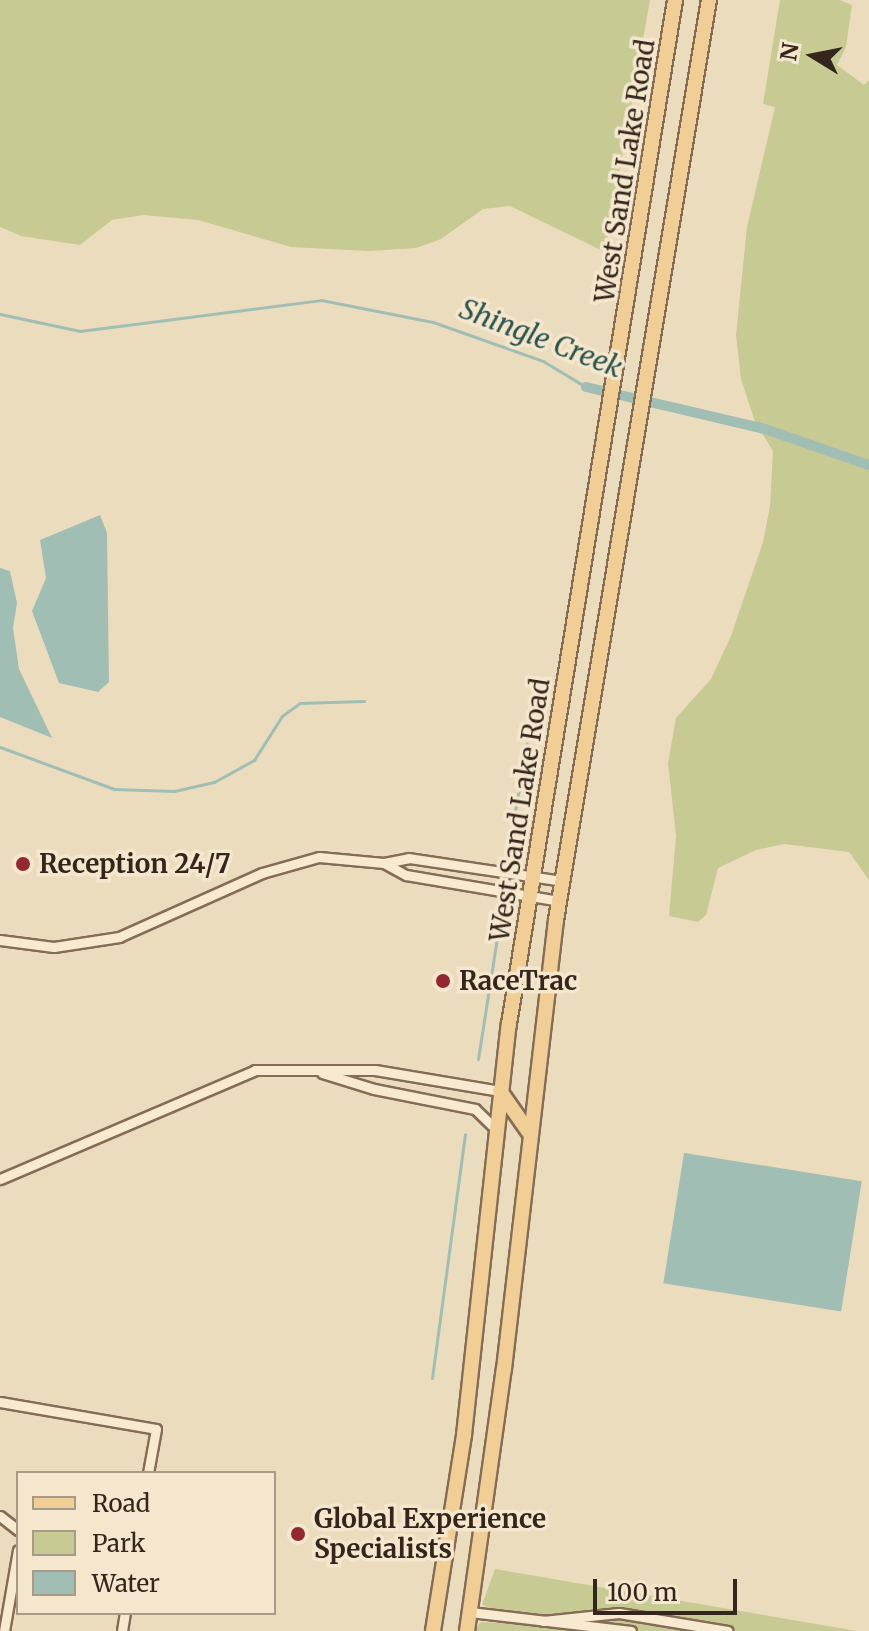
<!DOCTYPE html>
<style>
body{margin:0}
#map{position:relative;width:869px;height:1631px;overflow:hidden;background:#ecdcbe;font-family:Merriweather,serif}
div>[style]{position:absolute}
.green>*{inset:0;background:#c7ca93}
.water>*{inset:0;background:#a1beb4;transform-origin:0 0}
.stream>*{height:3px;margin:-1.5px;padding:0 1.5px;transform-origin:1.5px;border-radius:1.5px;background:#a1beb4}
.canal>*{height:10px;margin:-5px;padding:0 5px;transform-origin:5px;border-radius:5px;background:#a1beb4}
.roads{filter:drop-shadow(2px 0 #846c57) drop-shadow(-2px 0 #846c57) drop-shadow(0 2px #846c57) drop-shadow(0 -2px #846c57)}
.minor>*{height:9px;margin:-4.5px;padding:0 4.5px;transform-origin:4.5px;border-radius:4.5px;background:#f8ead1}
.primary>*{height:14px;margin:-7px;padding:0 7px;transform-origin:7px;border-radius:7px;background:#f0ce95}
.dots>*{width:22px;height:22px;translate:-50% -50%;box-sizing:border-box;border:4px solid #f4e7cd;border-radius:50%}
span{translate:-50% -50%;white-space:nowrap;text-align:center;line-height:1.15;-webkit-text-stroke:7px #f4e7cd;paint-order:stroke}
.street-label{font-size:26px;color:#34261c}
.poi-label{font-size:26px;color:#34261c;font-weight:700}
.left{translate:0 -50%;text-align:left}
.water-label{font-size:28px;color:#2b534e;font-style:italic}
.legend{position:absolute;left:16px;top:1471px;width:260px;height:144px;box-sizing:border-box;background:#f4e7cd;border:2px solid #a79a86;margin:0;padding:10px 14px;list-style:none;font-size:24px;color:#34261c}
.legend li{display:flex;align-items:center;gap:16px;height:40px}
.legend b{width:40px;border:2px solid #a79a86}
.north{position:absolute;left:773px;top:16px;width:80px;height:80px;-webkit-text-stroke:6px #f4e7cd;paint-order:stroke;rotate:280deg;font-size:22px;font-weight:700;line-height:32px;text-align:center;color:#34261c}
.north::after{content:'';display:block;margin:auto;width:28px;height:36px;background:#34261c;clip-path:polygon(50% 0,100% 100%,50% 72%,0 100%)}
.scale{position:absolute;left:593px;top:1579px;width:144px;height:36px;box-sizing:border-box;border:4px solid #34261c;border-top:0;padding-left:10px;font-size:24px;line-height:28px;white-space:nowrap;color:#34261c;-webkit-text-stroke:6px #f4e7cd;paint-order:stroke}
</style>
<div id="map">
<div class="green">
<div style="clip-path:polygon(0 0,650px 0,605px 252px,510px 206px,483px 209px,441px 239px,416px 248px,369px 251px,291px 247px,198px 220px,143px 215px,112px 220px,80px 245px,21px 236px,0 227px)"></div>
<div style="clip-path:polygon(780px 0,840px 0,852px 5px,846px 47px,837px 65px,864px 85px,869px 80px,869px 880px,849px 852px,784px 844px,756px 850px,718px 868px,706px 915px,698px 922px,669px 916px,676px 836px,668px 763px,676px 718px,711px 679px,731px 636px,763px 542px,770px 506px,773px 451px,755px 422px,741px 379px,736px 335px,747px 227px,775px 107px,763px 104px)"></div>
<div style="clip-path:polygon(495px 1569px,857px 1631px,473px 1631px,481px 1622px,498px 1623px,500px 1611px,482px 1605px)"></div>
</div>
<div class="water">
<div style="clip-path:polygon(100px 515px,107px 533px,109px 682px,98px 692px,59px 683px,32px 611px,46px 578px,40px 540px)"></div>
<div style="clip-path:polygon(0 568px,10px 571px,17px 603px,13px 628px,19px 669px,52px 738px,0 717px)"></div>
<div style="left:684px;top:1153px;width:180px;height:132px;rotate:9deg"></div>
</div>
<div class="stream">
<div style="left:0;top:314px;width:82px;rotate:12deg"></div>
<div style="left:80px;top:331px;width:243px;rotate:-7.3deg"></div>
<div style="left:321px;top:300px;width:114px;rotate:11.1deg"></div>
<div style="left:433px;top:322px;width:117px;rotate:19.5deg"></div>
<div style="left:543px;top:361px;width:50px;rotate:31.2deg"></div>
<div style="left:0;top:747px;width:121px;rotate:20.2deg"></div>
<div style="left:114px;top:789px;width:60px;rotate:1.9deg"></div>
<div style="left:174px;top:791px;width:41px;rotate:-12.7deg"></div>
<div style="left:214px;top:782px;width:46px;rotate:-28.8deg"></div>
<div style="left:254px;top:760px;width:52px;rotate:-57.5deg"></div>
<div style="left:282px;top:716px;width:22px;rotate:-36deg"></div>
<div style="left:300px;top:703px;width:64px;rotate:-1.8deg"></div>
<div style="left:507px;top:855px;width:113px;rotate:-79.8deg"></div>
<div style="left:478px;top:1059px;width:143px;rotate:-81.1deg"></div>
<div style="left:432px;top:1378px;width:246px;rotate:-82.3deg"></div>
</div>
<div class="canal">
<div style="left:586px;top:387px;width:184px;rotate:13.2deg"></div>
<div style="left:765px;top:429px;width:110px;rotate:19.1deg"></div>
</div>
<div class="roads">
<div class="minor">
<div style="left:384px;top:863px;width:25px;rotate:29deg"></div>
<div style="left:406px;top:875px;width:155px;rotate:9.6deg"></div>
<div style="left:0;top:940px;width:54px;rotate:7.4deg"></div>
<div style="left:54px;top:947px;width:66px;rotate:-8.7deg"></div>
<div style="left:119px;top:937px;width:157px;rotate:-24.1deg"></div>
<div style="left:262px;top:873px;width:59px;rotate:-15.7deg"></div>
<div style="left:319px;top:857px;width:65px;rotate:5.3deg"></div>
<div style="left:384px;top:863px;width:25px;rotate:-11deg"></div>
<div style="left:409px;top:858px;width:155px;rotate:8.5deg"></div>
<div style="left:322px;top:1073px;width:54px;rotate:17.1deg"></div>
<div style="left:374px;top:1089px;width:103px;rotate:11.2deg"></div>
<div style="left:475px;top:1109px;width:29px;rotate:44deg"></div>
<div style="left:0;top:1179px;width:277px;rotate:-23.1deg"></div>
<div style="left:255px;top:1070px;width:120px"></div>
<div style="left:375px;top:1070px;width:127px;rotate:9.5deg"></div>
<div style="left:0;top:1402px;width:158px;rotate:9.8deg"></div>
<div style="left:156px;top:1429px;width:45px;rotate:100.3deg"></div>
<div style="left:0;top:1516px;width:23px;rotate:38deg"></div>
<div style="left:470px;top:1612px;width:162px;rotate:6.7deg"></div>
<div style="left:543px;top:1621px;width:76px;rotate:-6deg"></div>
<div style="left:619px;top:1613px;width:110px;rotate:9.4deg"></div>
<div style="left:4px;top:1631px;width:82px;rotate:-80.2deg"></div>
<div style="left:122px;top:1631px;width:18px;rotate:-81deg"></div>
</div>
<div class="primary">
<div style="left:500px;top:1091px;width:49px;rotate:55deg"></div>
<div style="left:433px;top:1631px;width:198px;rotate:-81deg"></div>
<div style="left:464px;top:1435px;width:413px;rotate:-83.8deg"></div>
<div style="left:509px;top:1024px;width:1037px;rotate:-80.79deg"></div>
<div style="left:467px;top:1631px;width:265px;rotate:-82deg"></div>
<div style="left:504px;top:1369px;width:452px;rotate:-83.4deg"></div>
<div style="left:556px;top:920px;width:933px;rotate:-80.56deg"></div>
</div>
</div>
<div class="dots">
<div style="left:23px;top:864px;background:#922930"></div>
<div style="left:443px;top:981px;background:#922930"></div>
<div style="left:298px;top:1534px;background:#922930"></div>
</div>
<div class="street-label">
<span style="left:625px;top:171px;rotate:-81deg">West Sand Lake Road</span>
<span style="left:520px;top:810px;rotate:-81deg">West Sand Lake Road</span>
</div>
<div class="poi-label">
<span class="left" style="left:39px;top:864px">Reception 24/7</span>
<span class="left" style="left:459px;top:981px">RaceTrac</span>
<span class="left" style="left:314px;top:1534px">Global Experience<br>Specialists</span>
</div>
<div class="water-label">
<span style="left:541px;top:338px;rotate:21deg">Shingle Creek</span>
</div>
<ul class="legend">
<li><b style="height:10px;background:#f0ce95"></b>Road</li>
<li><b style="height:22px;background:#c7ca93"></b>Park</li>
<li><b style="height:22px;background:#a1beb4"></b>Water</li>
</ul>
<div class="north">N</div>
<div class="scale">100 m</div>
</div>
